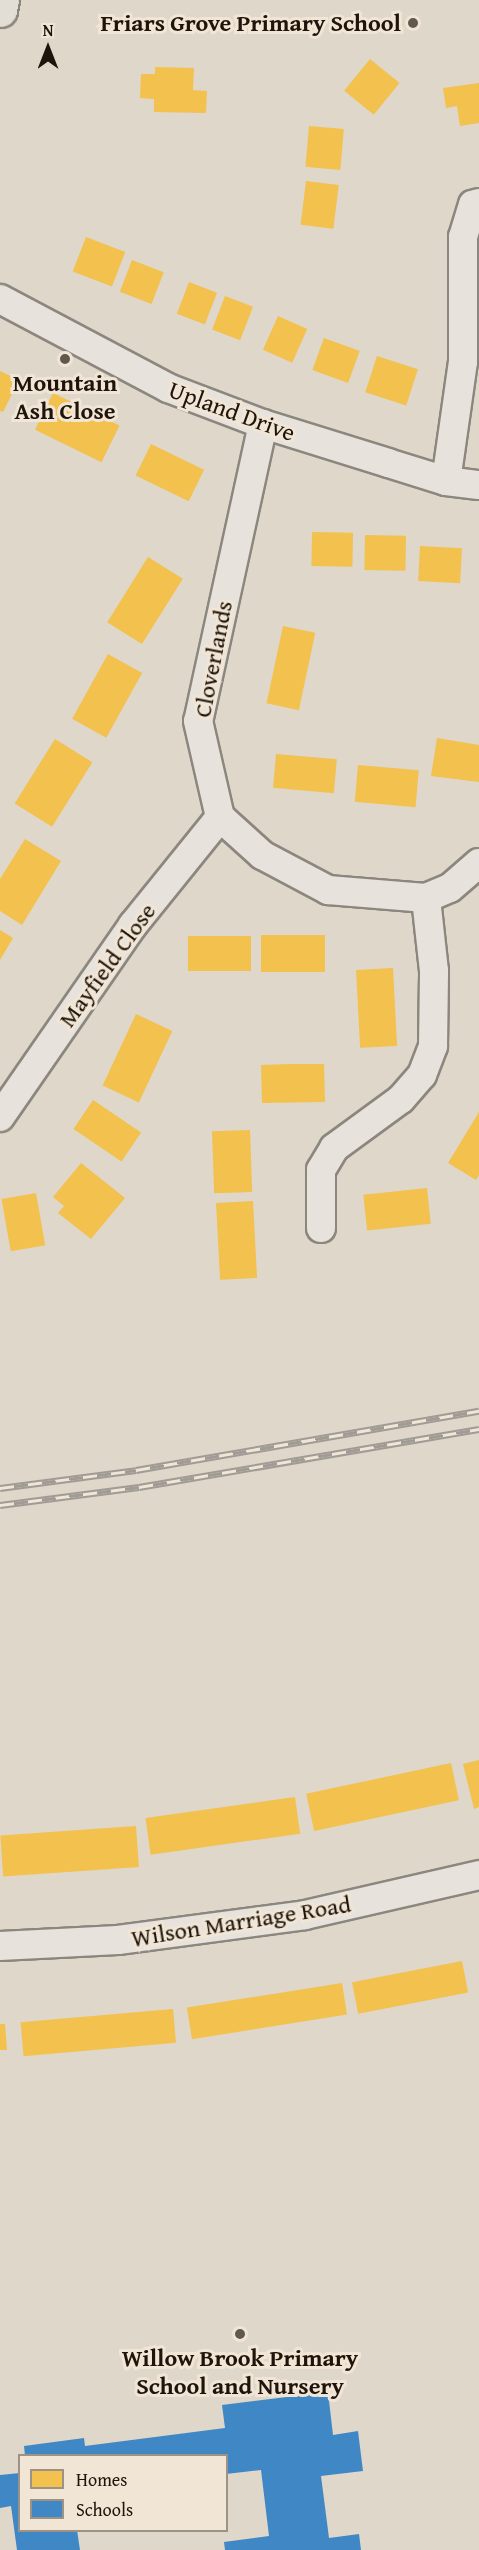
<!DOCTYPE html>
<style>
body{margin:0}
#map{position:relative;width:479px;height:2550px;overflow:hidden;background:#dfd7c9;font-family:"Gentium Book Plus",serif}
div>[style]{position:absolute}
.homes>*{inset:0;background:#f2c14e;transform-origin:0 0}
.schools>*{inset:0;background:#3f88c5}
.roads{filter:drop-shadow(2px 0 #8c877e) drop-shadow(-2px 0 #8c877e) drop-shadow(0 2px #8c877e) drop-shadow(0 -2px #8c877e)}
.minor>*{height:28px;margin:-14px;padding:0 14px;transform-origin:14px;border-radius:14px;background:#e7e2db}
.primary>*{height:33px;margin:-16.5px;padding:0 16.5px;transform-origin:16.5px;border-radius:16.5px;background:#e2ddd5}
.rail>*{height:7px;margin-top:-3.5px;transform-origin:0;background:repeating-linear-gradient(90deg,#f1e6d5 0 14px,#a09c95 0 28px);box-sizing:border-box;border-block:2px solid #a09c95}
.dots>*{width:16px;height:16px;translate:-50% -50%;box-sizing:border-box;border:3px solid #f1e6d5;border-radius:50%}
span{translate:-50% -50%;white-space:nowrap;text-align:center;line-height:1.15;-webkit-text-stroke:6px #f1e6d5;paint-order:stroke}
.poi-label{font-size:24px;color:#1e140b;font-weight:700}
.right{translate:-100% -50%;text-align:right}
.street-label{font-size:24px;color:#1e140b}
.legend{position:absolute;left:18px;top:2454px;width:210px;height:78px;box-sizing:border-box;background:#f1e6d5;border:2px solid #9d9284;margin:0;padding:8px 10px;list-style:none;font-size:18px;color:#1e140b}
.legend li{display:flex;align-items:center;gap:12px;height:30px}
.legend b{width:30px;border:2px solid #9d9284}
.north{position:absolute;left:18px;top:18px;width:60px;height:60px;-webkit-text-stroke:4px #f1e6d5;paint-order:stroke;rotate:0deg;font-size:16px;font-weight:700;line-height:24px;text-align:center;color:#1e140b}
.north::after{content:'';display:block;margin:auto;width:21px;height:27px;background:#1e140b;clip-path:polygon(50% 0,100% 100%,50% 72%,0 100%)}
</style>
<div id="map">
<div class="homes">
<div style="left:370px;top:59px;width:38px;height:41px;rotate:39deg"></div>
<div style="clip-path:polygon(155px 67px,194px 68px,193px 90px,207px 91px,206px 113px,154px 112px,154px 99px,140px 98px,141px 74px,155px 74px)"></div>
<div style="clip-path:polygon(479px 83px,479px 123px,460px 126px,457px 106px,446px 108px,443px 88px)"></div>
<div style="left:309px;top:126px;width:35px;height:41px;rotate:5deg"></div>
<div style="left:306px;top:181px;width:33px;height:44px;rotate:7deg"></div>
<div style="left:86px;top:237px;width:42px;height:37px;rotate:21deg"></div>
<div style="left:132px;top:260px;width:34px;height:34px;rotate:21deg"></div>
<div style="left:189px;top:282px;width:30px;height:34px;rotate:21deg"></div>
<div style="left:225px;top:296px;width:30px;height:36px;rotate:21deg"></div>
<div style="left:278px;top:316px;width:32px;height:37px;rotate:24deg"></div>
<div style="left:324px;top:338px;width:38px;height:34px;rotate:20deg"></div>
<div style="left:377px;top:356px;width:43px;height:38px;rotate:18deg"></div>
<div style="clip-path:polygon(0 371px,19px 380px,3px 412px,0 411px)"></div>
<div style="left:53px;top:393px;width:74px;height:41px;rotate:26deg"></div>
<div style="left:151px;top:444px;width:59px;height:35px;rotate:26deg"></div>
<div style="left:312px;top:532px;width:41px;height:34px;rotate:1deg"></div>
<div style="left:365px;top:535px;width:41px;height:35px;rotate:1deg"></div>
<div style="left:420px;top:546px;width:42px;height:35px;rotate:3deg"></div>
<div style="left:148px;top:557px;width:41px;height:77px;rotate:32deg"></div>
<div style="left:283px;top:626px;width:33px;height:79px;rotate:12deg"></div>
<div style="left:108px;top:654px;width:39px;height:74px;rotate:29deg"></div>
<div style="clip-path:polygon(437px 738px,479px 745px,479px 782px,431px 776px)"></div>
<div style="left:55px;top:739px;width:44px;height:76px;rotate:32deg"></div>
<div style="left:276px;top:754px;width:61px;height:34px;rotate:5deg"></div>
<div style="left:358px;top:765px;width:61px;height:37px;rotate:5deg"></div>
<div style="clip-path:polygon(25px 839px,61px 861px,22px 925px,0 911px,0 879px)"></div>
<div style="clip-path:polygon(0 930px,13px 938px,0 960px)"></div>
<div style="left:325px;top:935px;width:37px;height:64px;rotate:90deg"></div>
<div style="left:188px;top:936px;width:63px;height:35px"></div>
<div style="left:393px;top:968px;width:78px;height:37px;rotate:87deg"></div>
<div style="left:136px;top:1014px;width:40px;height:79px;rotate:25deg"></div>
<div style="clip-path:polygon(292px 1064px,324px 1064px,325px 1102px,262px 1103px,261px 1065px)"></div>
<div style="left:93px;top:1100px;width:58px;height:35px;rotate:34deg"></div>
<div style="clip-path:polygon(479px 1112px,479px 1175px,476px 1180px,448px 1163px)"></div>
<div style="left:250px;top:1130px;width:62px;height:38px;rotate:88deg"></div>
<div style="clip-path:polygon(81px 1163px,125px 1198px,91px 1239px,58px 1213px,64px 1206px,53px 1197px)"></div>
<div style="left:427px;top:1188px;width:36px;height:64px;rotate:84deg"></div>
<div style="left:36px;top:1193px;width:53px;height:35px;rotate:80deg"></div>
<div style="left:253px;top:1201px;width:77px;height:37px;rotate:87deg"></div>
<div style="clip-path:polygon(479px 1760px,479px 1807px,474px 1809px,463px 1764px)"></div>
<div style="left:451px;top:1763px;width:38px;height:148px;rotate:78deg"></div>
<div style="left:295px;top:1797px;width:37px;height:151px;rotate:82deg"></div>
<div style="left:136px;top:1826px;width:41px;height:136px;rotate:86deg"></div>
<div style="left:462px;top:1961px;width:32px;height:112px;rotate:79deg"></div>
<div style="left:342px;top:1983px;width:32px;height:157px;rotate:81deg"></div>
<div style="left:173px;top:2009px;width:34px;height:153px;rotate:85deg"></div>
<div style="clip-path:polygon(0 2024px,5px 2024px,7px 2050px,0 2050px)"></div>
</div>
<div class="schools">
<div style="clip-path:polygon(328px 2392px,333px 2435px,358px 2431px,363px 2471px,321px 2476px,329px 2538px,359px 2534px,361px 2550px,225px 2550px,224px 2542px,269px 2536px,261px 2470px,226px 2474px,226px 2456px,25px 2456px,24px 2446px,84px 2438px,85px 2446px,225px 2428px,222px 2405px)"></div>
<div style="clip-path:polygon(20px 2473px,20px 2530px,77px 2530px,80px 2550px,17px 2550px,11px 2506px,0 2508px,0 2475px)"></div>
</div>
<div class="roads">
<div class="minor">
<div style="left:0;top:299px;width:190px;rotate:27.9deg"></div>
<div style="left:168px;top:388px;width:102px;rotate:20.8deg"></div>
<div style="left:263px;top:424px;width:131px;rotate:17.3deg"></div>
<div style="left:388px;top:463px;width:61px;rotate:17.2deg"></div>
<div style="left:446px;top:481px;width:33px;rotate:7deg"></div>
<div style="left:263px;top:424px;width:304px;rotate:102.3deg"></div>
<div style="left:198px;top:721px;width:98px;rotate:77.1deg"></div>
<div style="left:220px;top:817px;width:57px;rotate:42.1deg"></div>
<div style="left:262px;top:855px;width:75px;rotate:27.9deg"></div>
<div style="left:328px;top:890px;width:98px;rotate:4.7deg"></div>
<div style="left:426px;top:898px;width:26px;rotate:-23deg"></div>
<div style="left:450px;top:888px;width:38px;rotate:-41deg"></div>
<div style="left:446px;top:481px;width:120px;rotate:-81.9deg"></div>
<div style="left:463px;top:362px;width:125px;rotate:-90deg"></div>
<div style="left:463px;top:237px;width:34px;rotate:-73deg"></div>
<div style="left:473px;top:205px;width:6px;rotate:-18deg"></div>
<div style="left:0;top:1117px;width:234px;rotate:-55.3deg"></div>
<div style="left:133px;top:925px;width:139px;rotate:-51.1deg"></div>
<div style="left:321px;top:1228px;width:58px;rotate:-90deg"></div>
<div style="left:321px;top:1170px;width:26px;rotate:-59deg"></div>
<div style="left:334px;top:1148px;width:83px;rotate:-36.2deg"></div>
<div style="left:401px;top:1099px;width:32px;rotate:-49deg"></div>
<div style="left:422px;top:1075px;width:31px;rotate:-69deg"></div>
<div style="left:433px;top:1046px;width:75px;rotate:-89.2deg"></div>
<div style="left:434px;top:971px;width:73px;rotate:-96.3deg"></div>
<div style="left:0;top:1946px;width:118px;rotate:-2.9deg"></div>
<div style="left:118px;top:1940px;width:189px;rotate:-7.6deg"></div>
<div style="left:305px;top:1915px;width:179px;rotate:-12.9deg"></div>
</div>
<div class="primary">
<div style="left:0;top:10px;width:10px;rotate:-79deg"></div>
</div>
</div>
<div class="rail">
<div style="left:0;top:1488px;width:137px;rotate:-7.5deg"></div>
<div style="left:136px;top:1470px;width:348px;rotate:-9.8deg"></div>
<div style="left:0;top:1505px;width:140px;rotate:-7.4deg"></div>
<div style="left:139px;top:1487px;width:345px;rotate:-9.7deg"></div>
</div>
<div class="dots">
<div style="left:413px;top:23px;background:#62584e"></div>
<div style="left:65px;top:359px;background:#62584e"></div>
<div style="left:240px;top:2334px;background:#62584e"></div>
</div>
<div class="poi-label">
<span class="right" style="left:401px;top:23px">Friars Grove Primary School</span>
<span style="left:65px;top:397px">Mountain<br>Ash Close</span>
<span style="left:240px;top:2372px">Willow Brook Primary<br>School and Nursery</span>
</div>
<div class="street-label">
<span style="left:232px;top:411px;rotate:20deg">Upland Drive</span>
<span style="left:213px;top:659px;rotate:-79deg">Cloverlands</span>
<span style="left:107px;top:965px;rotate:-54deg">Mayfield Close</span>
<span style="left:241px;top:1921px;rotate:-9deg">Wilson Marriage Road</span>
</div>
<ul class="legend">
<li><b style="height:16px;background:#f2c14e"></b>Homes</li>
<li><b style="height:16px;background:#3f88c5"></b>Schools</li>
</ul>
<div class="north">N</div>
</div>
